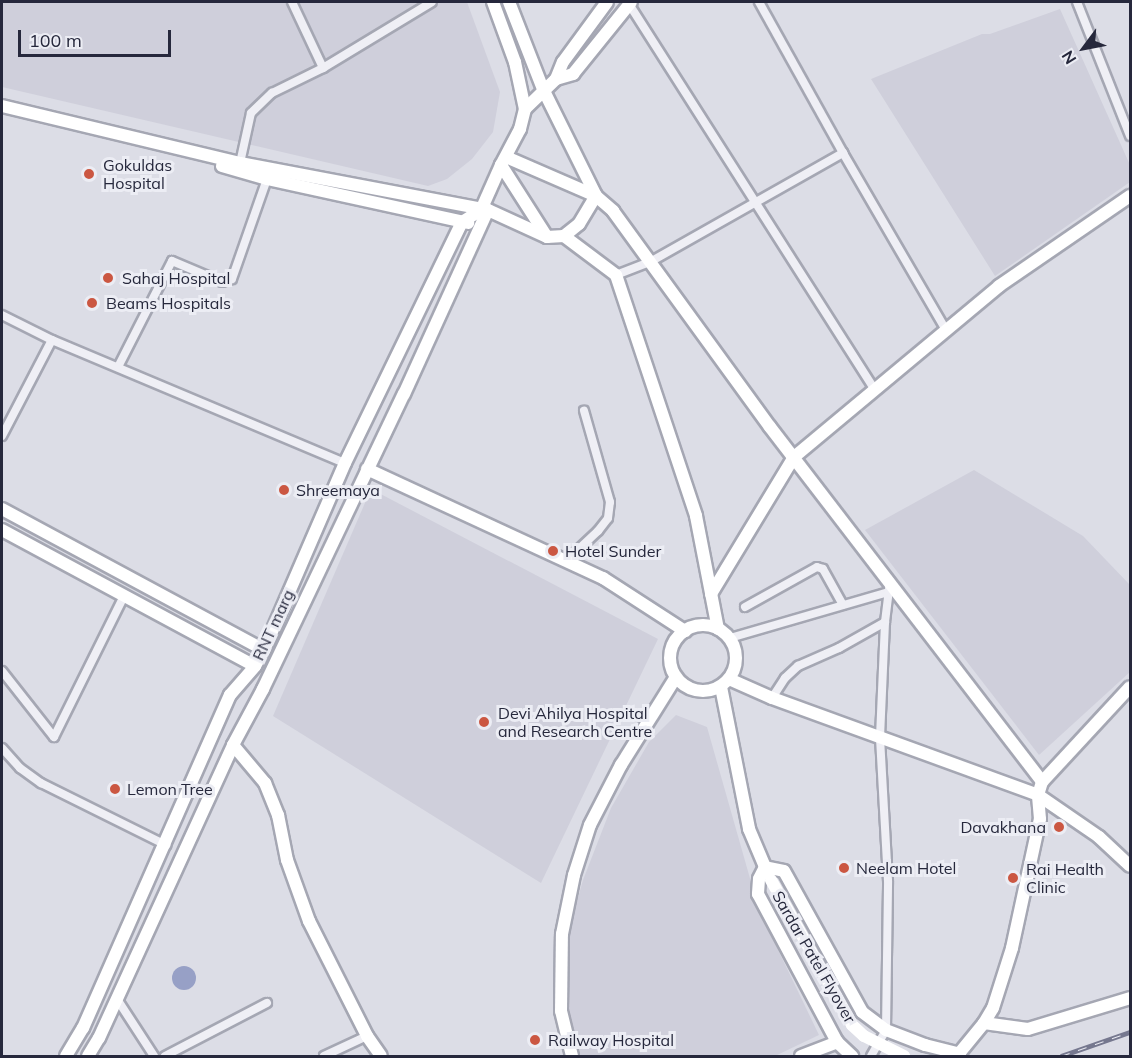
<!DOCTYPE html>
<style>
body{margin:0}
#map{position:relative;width:1132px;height:1058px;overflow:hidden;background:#dcdde6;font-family:Mulish,sans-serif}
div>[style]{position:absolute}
.built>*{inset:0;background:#cfcfdb}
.water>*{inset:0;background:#97a0c6}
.round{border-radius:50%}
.roads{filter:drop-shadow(2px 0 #a5a7b3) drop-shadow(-2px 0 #a5a7b3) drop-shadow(0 2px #a5a7b3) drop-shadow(0 -2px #a5a7b3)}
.street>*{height:8px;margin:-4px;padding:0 4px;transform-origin:4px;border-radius:4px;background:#efeff5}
.secondary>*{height:12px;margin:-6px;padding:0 6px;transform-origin:6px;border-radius:6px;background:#fff}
.secondary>.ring{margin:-6px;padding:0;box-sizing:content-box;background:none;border:12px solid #fff;border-radius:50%}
.rail>*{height:5px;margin-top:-2.5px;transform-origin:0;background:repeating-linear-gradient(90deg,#ecedf4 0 9px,#76788f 0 18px);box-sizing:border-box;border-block:2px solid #76788f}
.secondary-bridge>*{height:12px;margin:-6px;padding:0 6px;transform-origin:6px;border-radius:6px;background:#fff}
.dots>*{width:16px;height:16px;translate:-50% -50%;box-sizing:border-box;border:3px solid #ecedf4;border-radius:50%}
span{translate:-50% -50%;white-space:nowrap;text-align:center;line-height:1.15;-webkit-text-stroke:6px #ecedf4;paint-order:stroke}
.poi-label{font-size:16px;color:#26283c}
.left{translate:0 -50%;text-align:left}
.right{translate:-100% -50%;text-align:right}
.street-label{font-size:16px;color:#26283c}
.frame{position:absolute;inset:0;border:3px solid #26283c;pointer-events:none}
.north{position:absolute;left:1054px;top:18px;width:60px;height:60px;-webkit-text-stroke:4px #ecedf4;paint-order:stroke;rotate:238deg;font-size:16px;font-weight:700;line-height:24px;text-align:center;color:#26283c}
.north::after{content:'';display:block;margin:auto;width:21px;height:27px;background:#26283c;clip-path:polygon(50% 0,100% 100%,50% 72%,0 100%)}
.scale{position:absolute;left:18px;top:30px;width:153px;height:27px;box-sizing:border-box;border:3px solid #26283c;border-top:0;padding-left:8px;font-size:18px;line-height:21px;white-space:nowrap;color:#26283c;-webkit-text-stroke:4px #ecedf4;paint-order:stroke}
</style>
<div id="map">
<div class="built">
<div style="clip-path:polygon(2px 2px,467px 2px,500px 92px,493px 132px,472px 159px,447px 179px,428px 186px,2px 87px)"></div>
<div style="clip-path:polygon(1060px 9px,1130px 165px,1130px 182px,995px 276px,871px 79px,982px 34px,990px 34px)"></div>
<div style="clip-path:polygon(974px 470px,1083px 536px,1130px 585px,1130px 672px,1039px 755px,865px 530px)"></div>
<div style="clip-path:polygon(371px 489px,658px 639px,541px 883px,273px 716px)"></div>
<div style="clip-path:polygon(676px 715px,707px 727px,753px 889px,767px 927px,819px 1035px,775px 1056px,578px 1056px,569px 1021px,567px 936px,583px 880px,611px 808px,649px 742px)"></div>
</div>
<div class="water">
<div class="round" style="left:172px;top:966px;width:24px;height:24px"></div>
</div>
<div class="roads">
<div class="street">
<div style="left:292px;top:2px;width:73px;rotate:64.8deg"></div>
<div style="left:759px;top:2px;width:173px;rotate:60.9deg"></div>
<div style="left:843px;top:153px;width:205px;rotate:59.8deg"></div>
<div style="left:1077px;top:2px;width:144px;rotate:68.4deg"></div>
<div style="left:629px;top:4px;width:458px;rotate:57.5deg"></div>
<div style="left:240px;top:163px;width:51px;rotate:-77.6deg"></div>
<div style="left:251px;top:113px;width:29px;rotate:-44deg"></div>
<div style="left:272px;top:93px;width:57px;rotate:-26.1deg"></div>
<div style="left:323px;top:68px;width:127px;rotate:-31.2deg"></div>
<div style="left:616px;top:275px;width:36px;rotate:-21deg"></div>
<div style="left:650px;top:262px;width:222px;rotate:-29.5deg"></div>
<div style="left:2px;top:315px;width:56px;rotate:26.6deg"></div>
<div style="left:52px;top:340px;width:318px;rotate:22.8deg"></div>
<div style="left:118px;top:367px;width:119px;rotate:-63deg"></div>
<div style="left:172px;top:261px;width:54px;rotate:22.8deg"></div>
<div style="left:222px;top:282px;width:10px;rotate:-17deg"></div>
<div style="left:232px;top:279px;width:106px;rotate:-70.7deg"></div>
<div style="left:2px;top:436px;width:108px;rotate:-62.5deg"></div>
<div style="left:566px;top:561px;width:44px;rotate:-43.2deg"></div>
<div style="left:598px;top:531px;width:16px;rotate:-52deg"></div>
<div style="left:608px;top:518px;width:16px;rotate:-83deg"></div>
<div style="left:610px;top:502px;width:95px;rotate:-105.9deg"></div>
<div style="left:745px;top:607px;width:82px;rotate:-29.1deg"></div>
<div style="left:817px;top:567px;width:6px;rotate:18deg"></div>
<div style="left:823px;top:569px;width:41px;rotate:60.9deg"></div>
<div style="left:730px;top:638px;width:165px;rotate:-16.2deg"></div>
<div style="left:2px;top:671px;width:84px;rotate:51.8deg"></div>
<div style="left:54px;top:737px;width:157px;rotate:-63.6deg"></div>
<div style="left:772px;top:698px;width:24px;rotate:-57deg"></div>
<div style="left:785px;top:678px;width:18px;rotate:-43deg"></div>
<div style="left:798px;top:666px;width:45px;rotate:-23.7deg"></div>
<div style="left:839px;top:648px;width:53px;rotate:-29.5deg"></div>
<div style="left:2px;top:748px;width:27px;rotate:48deg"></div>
<div style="left:20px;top:768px;width:26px;rotate:36deg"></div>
<div style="left:41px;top:783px;width:140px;rotate:26.4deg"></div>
<div style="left:117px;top:999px;width:68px;rotate:57deg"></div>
<div style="left:165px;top:1056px;width:115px;rotate:-27.5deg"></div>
<div style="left:324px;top:1056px;width:47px;rotate:-24.9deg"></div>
<div style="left:871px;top:1056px;width:30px;rotate:-60deg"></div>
<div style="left:886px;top:1030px;width:149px;rotate:-89.2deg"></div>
<div style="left:888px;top:881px;width:144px;rotate:-93.2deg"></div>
<div style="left:880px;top:737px;width:115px;rotate:-87.5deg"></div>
<div style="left:885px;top:622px;width:41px;rotate:-83deg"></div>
</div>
<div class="secondary">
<div style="left:493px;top:2px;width:64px;rotate:69.9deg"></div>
<div style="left:515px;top:62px;width:48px;rotate:78deg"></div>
<div style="left:525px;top:109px;width:21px;rotate:104deg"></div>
<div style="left:520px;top:129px;width:41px;rotate:117.8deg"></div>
<div style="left:501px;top:165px;width:85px;rotate:57.4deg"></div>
<div style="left:547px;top:237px;width:17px;rotate:-3deg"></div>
<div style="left:564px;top:236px;width:19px;rotate:-39deg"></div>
<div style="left:579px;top:224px;width:33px;rotate:-59deg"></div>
<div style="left:596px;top:196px;width:98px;rotate:-156.6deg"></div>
<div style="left:509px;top:2px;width:93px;rotate:68.7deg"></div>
<div style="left:543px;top:89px;width:119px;rotate:63.6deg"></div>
<div style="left:596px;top:196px;width:23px;rotate:41deg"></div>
<div style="left:613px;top:211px;width:267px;rotate:54deg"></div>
<div style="left:770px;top:427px;width:447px;rotate:52.5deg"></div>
<div style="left:556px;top:79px;width:18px;rotate:-68deg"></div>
<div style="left:563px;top:62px;width:74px;rotate:-53.7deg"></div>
<div style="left:2px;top:106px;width:245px;rotate:13.5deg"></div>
<div style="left:240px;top:163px;width:252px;rotate:10.7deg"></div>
<div style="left:488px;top:210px;width:65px;rotate:24.6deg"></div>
<div style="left:525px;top:109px;width:43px;rotate:-44.1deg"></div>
<div style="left:556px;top:79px;width:18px;rotate:-16deg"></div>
<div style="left:573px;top:74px;width:92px;rotate:-51.1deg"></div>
<div style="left:222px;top:166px;width:47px;rotate:16.1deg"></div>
<div style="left:267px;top:179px;width:206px;rotate:12.3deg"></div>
<div style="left:564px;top:236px;width:65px;rotate:36.9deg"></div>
<div style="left:616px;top:275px;width:254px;rotate:71.6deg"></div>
<div style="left:696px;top:516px;width:115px;rotate:79deg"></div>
<div style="left:367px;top:469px;width:260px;rotate:24.8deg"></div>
<div style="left:603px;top:578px;width:98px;rotate:32.9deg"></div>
<div style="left:2px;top:509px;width:298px;rotate:28.3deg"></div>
<div style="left:2px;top:530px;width:287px;rotate:28.3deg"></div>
<div style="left:711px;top:594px;width:160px;rotate:-58.8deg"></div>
<div style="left:794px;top:457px;width:267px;rotate:-39.8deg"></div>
<div style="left:999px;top:286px;width:159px;rotate:-34.5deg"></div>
<div class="ring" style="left:670px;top:625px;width:54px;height:54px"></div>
<div style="left:729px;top:679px;width:47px;rotate:23.8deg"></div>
<div style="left:772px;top:698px;width:283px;rotate:20deg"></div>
<div style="left:1038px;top:795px;width:74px;rotate:34.5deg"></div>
<div style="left:1099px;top:837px;width:42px;rotate:43.1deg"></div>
<div style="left:721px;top:687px;width:145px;rotate:78.8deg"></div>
<div style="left:749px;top:829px;width:49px;rotate:67.1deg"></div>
<div style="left:233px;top:745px;width:50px;rotate:49.9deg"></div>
<div style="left:265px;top:783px;width:35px;rotate:68deg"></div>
<div style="left:278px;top:815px;width:46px;rotate:78.7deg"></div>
<div style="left:287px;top:860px;width:65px;rotate:70.2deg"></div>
<div style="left:309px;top:921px;width:129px;rotate:63.2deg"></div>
<div style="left:367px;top:1036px;width:24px;rotate:55deg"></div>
<div style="left:765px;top:867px;width:19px;rotate:12deg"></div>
<div style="left:784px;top:871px;width:161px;rotate:61deg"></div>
<div style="left:862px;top:1012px;width:30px;rotate:37deg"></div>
<div style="left:886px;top:1030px;width:42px;rotate:21deg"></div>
<div style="left:925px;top:1045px;width:36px;rotate:14deg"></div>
<div style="left:765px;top:867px;width:13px;rotate:117deg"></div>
<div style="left:759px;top:879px;width:15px;rotate:94deg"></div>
<div style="left:758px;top:894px;width:168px;rotate:61.9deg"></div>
<div style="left:837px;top:1042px;width:21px;rotate:43deg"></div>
<div style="left:984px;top:1023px;width:44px;rotate:7.8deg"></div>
<div style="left:1028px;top:1029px;width:107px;rotate:-16.9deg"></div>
<div style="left:66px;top:1056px;width:33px;rotate:-59deg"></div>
<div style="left:83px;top:1028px;width:364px;rotate:-66.2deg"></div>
<div style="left:230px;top:695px;width:38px;rotate:-49deg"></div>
<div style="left:255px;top:666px;width:18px;rotate:-61deg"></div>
<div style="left:264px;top:650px;width:204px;rotate:-66.6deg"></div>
<div style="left:345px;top:463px;width:268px;rotate:-64.1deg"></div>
<div style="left:462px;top:222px;width:22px;rotate:-32deg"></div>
<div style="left:481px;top:210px;width:49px;rotate:-66deg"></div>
<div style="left:88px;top:1056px;width:21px;rotate:-59deg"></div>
<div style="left:99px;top:1038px;width:322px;rotate:-65.4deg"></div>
<div style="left:233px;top:745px;width:64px;rotate:-61.8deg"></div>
<div style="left:263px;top:689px;width:327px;rotate:-64.5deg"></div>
<div style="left:404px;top:394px;width:202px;rotate:-65.5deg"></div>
<div style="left:572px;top:1056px;width:46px;rotate:-103.7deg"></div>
<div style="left:561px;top:1011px;width:77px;rotate:-89.3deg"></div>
<div style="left:562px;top:934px;width:60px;rotate:-78.5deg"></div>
<div style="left:574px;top:875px;width:52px;rotate:-72.3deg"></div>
<div style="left:590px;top:825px;width:68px;rotate:-62.7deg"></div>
<div style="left:621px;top:765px;width:104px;rotate:-58deg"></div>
<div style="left:801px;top:1056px;width:39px;rotate:-21deg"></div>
<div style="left:957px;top:1056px;width:43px;rotate:-50.7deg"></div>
<div style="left:984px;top:1023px;width:17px;rotate:-59deg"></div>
<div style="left:993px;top:1008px;width:63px;rotate:-72.4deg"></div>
<div style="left:1012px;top:948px;width:132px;rotate:-77.8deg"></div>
<div style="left:1040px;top:819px;width:24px;rotate:-95deg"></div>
<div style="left:1038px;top:795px;width:14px;rotate:-73deg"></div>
<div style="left:1042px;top:782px;width:129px;rotate:-47.2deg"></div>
</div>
</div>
<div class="rail">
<div style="left:1061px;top:1056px;width:73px;rotate:-19.2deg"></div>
</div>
<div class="secondary-bridge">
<div style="left:771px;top:880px;width:166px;rotate:60.8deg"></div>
<div style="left:852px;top:1025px;width:16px;rotate:43deg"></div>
<div style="left:864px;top:1036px;width:45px;rotate:26.6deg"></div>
</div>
<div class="dots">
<div style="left:89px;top:174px;background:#cb5742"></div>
<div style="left:108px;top:278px;background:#cb5742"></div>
<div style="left:92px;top:303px;background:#cb5742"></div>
<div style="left:284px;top:490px;background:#cb5742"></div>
<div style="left:553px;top:551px;background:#cb5742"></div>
<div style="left:484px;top:722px;background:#cb5742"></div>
<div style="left:115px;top:789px;background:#cb5742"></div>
<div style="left:1059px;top:827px;background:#cb5742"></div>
<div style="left:844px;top:868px;background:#cb5742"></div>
<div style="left:1013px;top:878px;background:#cb5742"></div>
<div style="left:535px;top:1040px;background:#cb5742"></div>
</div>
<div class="poi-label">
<span class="left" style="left:103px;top:174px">Gokuldas<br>Hospital</span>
<span class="left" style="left:122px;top:278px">Sahaj Hospital</span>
<span class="left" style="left:106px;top:303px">Beams Hospitals</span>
<span class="left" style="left:296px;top:490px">Shreemaya</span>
<span class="left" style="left:565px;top:551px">Hotel Sunder</span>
<span class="left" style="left:498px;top:722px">Devi Ahilya Hospital<br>and Research Centre</span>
<span class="left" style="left:127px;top:789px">Lemon Tree</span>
<span class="right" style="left:1046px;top:827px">Davakhana</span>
<span class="left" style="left:856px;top:868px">Neelam Hotel</span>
<span class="left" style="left:1026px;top:878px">Rai Health<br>Clinic</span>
<span class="left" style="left:548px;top:1040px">Railway Hospital</span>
</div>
<div class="street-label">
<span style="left:273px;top:625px;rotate:-65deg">RNT marg</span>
<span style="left:814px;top:957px;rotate:60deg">Sardar Patel Flyover</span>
</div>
<div class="frame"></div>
<div class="north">N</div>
<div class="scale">100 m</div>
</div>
